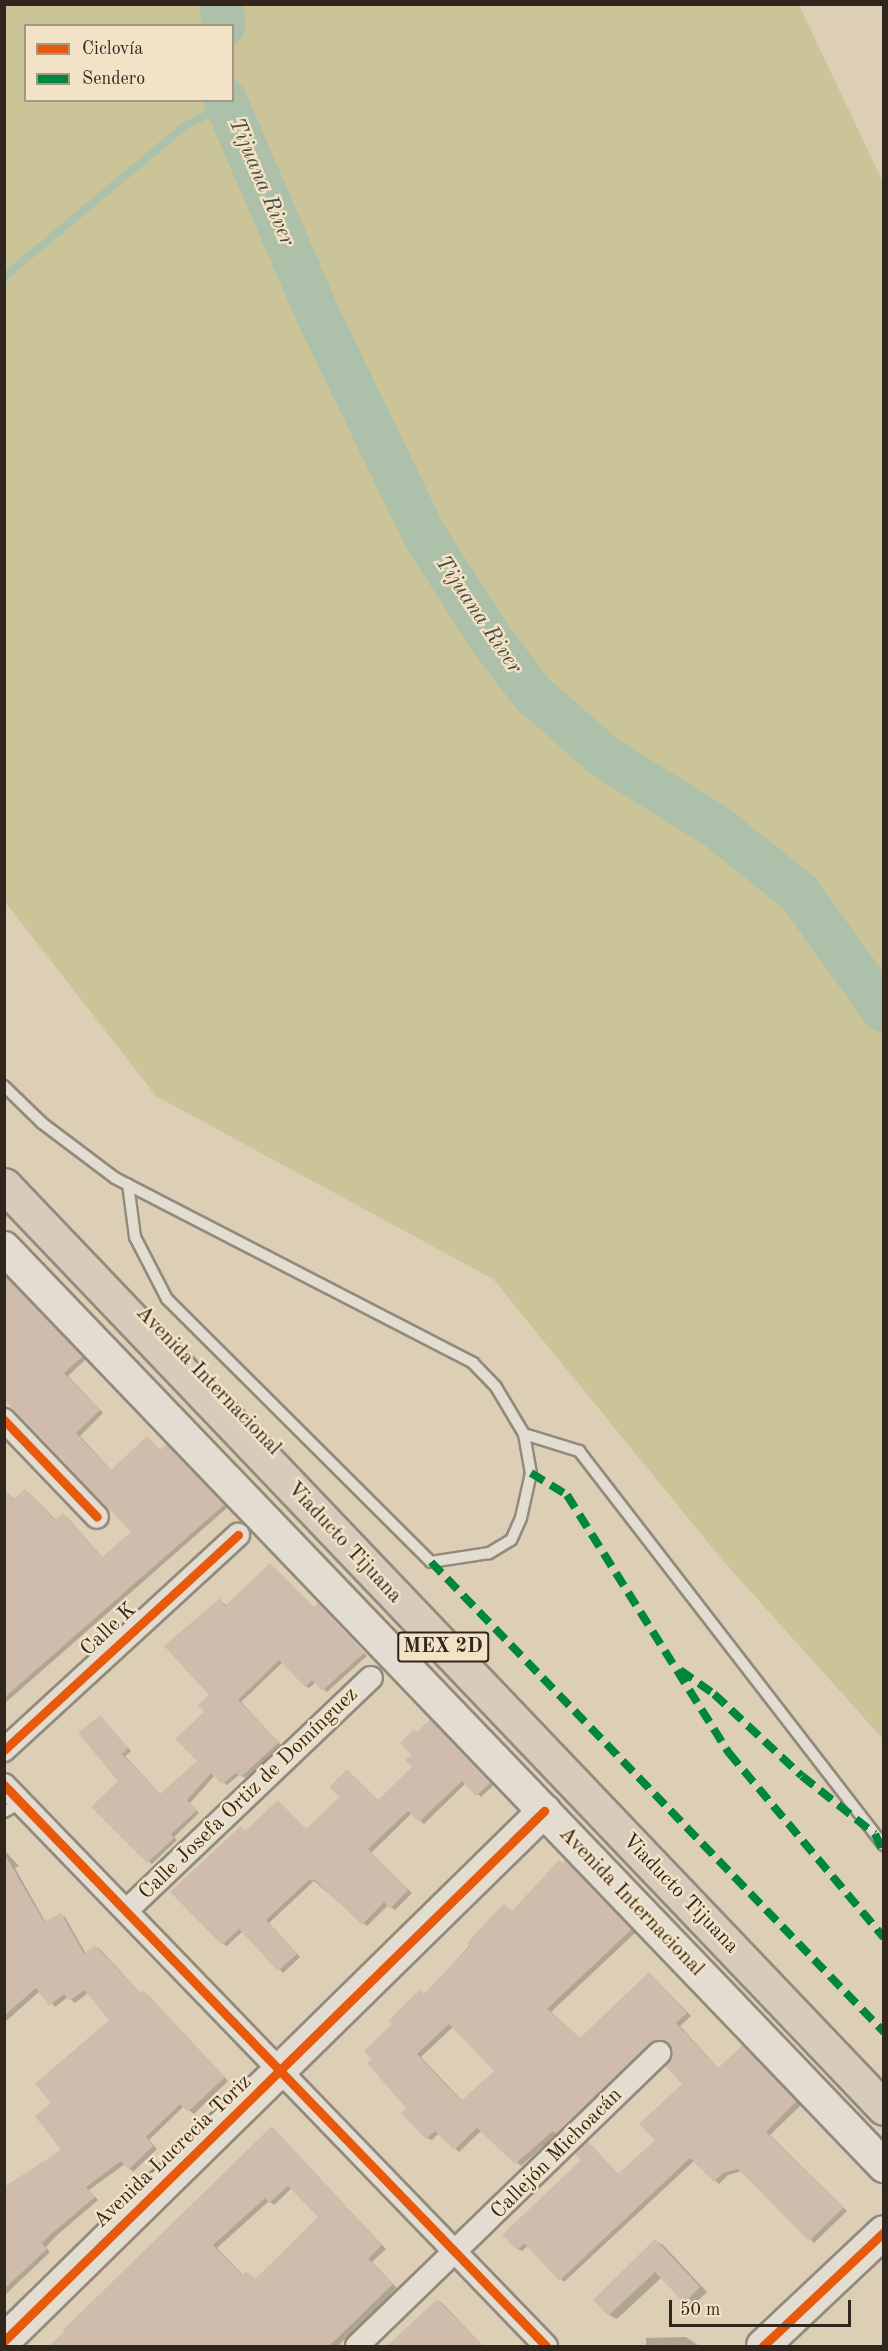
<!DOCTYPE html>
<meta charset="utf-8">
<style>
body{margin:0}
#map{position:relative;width:888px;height:2351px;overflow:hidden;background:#dccfb6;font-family:"Old Standard TT",serif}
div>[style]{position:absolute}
.green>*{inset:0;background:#ccc499}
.shadow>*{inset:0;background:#0003}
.stream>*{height:8px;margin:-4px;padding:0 4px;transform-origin:4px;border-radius:4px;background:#adc0a9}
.river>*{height:44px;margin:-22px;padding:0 22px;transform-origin:22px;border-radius:22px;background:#adc0a9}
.building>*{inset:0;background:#cfbcad}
.roads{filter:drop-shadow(2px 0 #928a7b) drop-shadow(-2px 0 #928a7b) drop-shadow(0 2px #928a7b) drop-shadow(0 -2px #928a7b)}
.lane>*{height:10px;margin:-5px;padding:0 5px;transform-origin:5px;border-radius:5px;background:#e3dcd0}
.street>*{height:22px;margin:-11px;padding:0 11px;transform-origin:11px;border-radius:11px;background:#e3dcd0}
.secondary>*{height:32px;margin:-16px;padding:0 16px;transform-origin:16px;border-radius:16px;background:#e3dcd0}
.highway>*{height:33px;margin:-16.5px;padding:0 16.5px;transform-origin:16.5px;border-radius:16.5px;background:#d7ccbb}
.quiet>*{height:8px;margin-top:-4px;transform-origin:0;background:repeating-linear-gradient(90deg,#00873e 0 15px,transparent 0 23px)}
.cycleway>*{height:9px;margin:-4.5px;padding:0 4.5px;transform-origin:4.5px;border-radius:4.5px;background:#e8590c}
span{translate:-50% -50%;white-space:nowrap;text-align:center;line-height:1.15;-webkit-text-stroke:5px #f2e3c6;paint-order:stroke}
.shield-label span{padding:2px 4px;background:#f2e3c6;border:2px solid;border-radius:4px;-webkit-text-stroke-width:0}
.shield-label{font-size:20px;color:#31261e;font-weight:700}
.street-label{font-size:21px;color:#31261e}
.water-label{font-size:22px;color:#4b4b3f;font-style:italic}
.frame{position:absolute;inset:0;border:6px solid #31261e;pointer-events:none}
.legend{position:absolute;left:24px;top:24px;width:210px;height:78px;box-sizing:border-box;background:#f2e3c6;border:2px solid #a59783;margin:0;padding:8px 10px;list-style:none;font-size:18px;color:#31261e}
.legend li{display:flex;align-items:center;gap:12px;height:30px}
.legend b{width:30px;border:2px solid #a59783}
.scale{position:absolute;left:669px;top:2300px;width:182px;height:27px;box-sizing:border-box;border:3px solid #31261e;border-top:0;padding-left:8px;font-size:18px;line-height:21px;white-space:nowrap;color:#31261e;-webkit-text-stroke:4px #f2e3c6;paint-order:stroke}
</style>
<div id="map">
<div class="green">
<div style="clip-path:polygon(evenodd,5px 4px,799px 5px,883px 182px,883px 1739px,724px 1562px,493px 1279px,156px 1096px,5px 902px,5px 4px,26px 26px,232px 26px,232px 100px,26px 100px,26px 26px)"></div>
</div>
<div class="shadow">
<div style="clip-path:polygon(4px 1274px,86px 1359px,68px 1376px,103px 1413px,80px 1436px,112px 1471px,161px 1451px,167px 1445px,228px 1507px,4px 1704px,4px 1490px,16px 1500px,25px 1491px,29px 1493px,57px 1521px,63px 1515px,67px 1517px,103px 1558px,133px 1532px,4px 1397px)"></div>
<div style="clip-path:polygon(220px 1600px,227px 1606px,321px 1607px,367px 1656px,327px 1692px,316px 1682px,309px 1688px,305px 1686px,283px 1662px,241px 1702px,281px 1745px,245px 1778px,240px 1774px,227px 1785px,215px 1775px,190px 1803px,199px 1813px,174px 1837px,177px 1840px,152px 1864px,148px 1861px,100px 1717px,131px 1751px,125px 1756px,161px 1795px,199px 1761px,206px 1712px,212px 1695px)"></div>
<div style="clip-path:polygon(435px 1723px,494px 1785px,481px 1797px,466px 1783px,424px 1824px,412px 1813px,371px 1853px,412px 1893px,395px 1910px,388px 1905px,367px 1926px,314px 1881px,269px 1923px,300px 1957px,283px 1973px,243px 1931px,227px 1946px,223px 1944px,241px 1828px,247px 1832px,278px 1802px,307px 1830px,341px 1797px,347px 1771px,379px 1801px,414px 1767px,413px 1755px,418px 1733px)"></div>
<div style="clip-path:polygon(4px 1850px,19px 1866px,15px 1868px,46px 1923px,61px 1915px,65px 1917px,86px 1954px,95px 1946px,100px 1949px,141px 1994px,148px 1995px,228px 2081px,194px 2114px,184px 2106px,149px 2140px,157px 2149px,133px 2172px,125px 2164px,89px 2190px,98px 2200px,55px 2237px,46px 2247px,50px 2252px,5px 2295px,4px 2184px,7px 2187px,63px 2150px,54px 2103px,111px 2021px,88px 1993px,75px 2003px,68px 1997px,55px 2007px,40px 1991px,4px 2023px)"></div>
<div style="clip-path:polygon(evenodd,565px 1861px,636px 1932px,551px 2012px,581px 2039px,650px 1974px,691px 2016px,680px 2026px,719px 2069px,743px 2047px,748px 2049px,801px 2105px,770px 2135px,847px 2211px,814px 2243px,743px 2171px,728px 2175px,719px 2184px,695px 2160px,564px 2282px,528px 2246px,522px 2251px,518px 2249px,583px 2160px,588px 2142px,619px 2175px,657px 2140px,684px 2084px,668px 2042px,654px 2045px,562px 2135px,558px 2133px,521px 2166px,482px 2130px,459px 2152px,439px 2133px,432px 2140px,427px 2138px,408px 2108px,425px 1995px,505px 1906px,513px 1912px,565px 1861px,454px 2026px,496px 2071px,463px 2102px,421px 2057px,454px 2026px)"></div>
<div style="clip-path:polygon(evenodd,272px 2128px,386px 2249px,372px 2262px,397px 2288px,338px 2346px,50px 2346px,272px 2128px,292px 2188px,320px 2218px,256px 2280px,247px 2273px,244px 2276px,217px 2248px,269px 2201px,274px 2205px,292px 2188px)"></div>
<div style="clip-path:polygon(655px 2241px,663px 2245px,707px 2292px,692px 2306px,685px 2302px,662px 2277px,617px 2319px,609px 2315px)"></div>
<div style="clip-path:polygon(437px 2300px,442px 2303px,483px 2346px,404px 2346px,397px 2339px)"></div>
<div style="clip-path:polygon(686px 2337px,699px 2346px,646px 2346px,646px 2338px)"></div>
</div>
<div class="stream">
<div style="left:4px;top:277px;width:232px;rotate:-39.9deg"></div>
<div style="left:182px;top:128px;width:50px;rotate:-28.6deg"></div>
</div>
<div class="river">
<div style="left:222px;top:4px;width:22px;rotate:87deg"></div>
<div style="left:225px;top:100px;width:234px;rotate:66.6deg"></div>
<div style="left:318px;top:315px;width:246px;rotate:64.2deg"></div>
<div style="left:425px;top:536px;width:121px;rotate:57.5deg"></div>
<div style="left:490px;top:638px;width:71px;rotate:52.5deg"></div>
<div style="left:533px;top:694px;width:96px;rotate:41.2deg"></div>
<div style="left:605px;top:757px;width:133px;rotate:32.1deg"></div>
<div style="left:718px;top:828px;width:104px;rotate:38.7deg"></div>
<div style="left:799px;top:893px;width:145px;rotate:54.2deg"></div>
</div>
<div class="building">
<div style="clip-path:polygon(4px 1275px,83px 1356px,64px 1373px,100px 1410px,76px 1433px,111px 1470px,147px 1436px,160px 1450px,167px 1444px,225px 1504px,4px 1698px,4px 1489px,14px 1499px,25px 1489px,55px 1520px,63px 1513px,102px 1557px,131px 1532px,4px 1399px)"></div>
<div style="clip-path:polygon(270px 1563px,314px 1607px,318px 1603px,364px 1653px,322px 1691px,312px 1680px,305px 1687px,279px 1660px,238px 1700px,279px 1742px,241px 1777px,236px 1773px,222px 1784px,211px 1773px,187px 1800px,197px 1810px,171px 1834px,174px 1838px,147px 1863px,91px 1807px,118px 1781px,78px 1733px,100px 1715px,128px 1748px,122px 1754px,160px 1794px,197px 1761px,175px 1739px,204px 1712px,198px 1705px,209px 1695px,164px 1646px,220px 1598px,225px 1606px)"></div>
<div style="clip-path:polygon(431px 1719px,491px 1782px,476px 1796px,462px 1781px,419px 1822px,408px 1811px,368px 1849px,408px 1890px,390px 1909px,384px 1902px,362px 1925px,314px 1879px,312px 1881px,310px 1879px,266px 1920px,297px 1954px,278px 1971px,239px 1929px,222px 1945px,170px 1892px,241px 1826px,245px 1831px,278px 1800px,306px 1829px,339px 1797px,329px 1787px,347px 1769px,378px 1800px,412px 1767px,405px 1760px,411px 1755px,400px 1743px,414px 1729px,417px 1732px)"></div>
<div style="clip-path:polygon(4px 1853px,44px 1922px,61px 1913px,84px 1954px,95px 1945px,140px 1993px,143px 1990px,225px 2077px,188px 2112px,180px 2104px,146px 2137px,153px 2146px,128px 2170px,121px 2161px,86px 2187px,95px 2197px,50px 2235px,42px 2243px,47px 2249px,4px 2289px,4px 2187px,61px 2150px,35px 2116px,51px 2103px,35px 2084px,109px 2020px,84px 1990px,70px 2001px,64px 1994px,49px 2006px,36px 1988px,4px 2016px)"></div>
<div style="clip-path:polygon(evenodd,559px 1860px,562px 1863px,565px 1860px,632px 1929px,547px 2009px,580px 2038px,649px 1972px,687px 2013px,676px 2023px,718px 2068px,743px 2045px,797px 2101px,766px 2132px,844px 2207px,809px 2241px,738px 2169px,723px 2173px,714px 2182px,690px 2158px,559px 2281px,524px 2243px,517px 2250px,502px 2235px,581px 2160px,575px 2154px,588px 2141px,618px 2174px,655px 2140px,639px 2124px,682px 2084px,665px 2066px,672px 2057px,672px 2050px,663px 2040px,650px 2043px,556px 2134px,553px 2131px,515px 2164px,477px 2128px,454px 2150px,435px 2131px,426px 2139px,401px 2113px,406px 2108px,367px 2063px,371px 2059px,364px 2051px,392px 2024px,389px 2021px,404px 2005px,419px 1990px,424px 1994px,470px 1946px,467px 1943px,491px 1917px,504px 1904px,512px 1911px,559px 1860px,449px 2024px,494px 2071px,461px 2101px,417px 2054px,449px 2024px)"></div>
<div style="clip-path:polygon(evenodd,272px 2126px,382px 2245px,368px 2259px,393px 2284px,329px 2346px,49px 2346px,65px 2331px,63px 2330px,272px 2126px,288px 2186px,318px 2217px,255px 2279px,246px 2271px,242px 2275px,213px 2245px,265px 2198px,269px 2203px,288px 2186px)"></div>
<div style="clip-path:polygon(655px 2239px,700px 2287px,684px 2303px,655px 2272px,608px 2316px,593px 2300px)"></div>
<div style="clip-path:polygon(437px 2299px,483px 2346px,387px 2346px,417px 2318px)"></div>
</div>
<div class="roads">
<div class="lane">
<div style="left:4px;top:1086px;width:53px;rotate:44.2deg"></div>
<div style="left:42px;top:1123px;width:91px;rotate:37deg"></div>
<div style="left:115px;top:1178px;width:403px;rotate:27.3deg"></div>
<div style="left:473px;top:1363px;width:33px;rotate:46deg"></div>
<div style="left:496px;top:1387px;width:55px;rotate:59.2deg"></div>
<div style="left:524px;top:1434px;width:40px;rotate:80deg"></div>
<div style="left:531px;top:1473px;width:46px;rotate:102.5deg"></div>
<div style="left:521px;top:1518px;width:24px;rotate:114deg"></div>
<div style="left:511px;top:1540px;width:26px;rotate:149deg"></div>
<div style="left:489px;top:1553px;width:59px;rotate:171.2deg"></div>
<div style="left:431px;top:1562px;width:373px;rotate:-135.1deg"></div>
<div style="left:167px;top:1299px;width:70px;rotate:-117.3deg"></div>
<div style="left:135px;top:1237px;width:53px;rotate:-97.5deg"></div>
<div style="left:524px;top:1434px;width:58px;rotate:17.2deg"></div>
<div style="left:579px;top:1451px;width:498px;rotate:52.3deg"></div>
<div style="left:4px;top:1812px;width:19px;rotate:-28deg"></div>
</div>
<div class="street">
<div style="left:4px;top:1420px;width:134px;rotate:46.2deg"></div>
<div style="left:4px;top:1750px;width:318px;rotate:-42.6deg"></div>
<div style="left:4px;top:1785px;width:780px;rotate:45.99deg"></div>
<div style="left:126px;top:1911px;width:338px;rotate:-43.6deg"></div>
<div style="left:357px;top:2346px;width:421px;rotate:-44.1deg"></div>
</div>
<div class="secondary">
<div style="left:4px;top:1248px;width:1272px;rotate:46.21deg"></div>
<div style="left:4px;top:2341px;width:757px;rotate:-44.46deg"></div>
<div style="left:763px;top:2346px;width:166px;rotate:-43.3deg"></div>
</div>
<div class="highway">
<div style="left:4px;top:1185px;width:1275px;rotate:46.37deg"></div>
</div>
</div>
<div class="quiet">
<div style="left:531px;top:1473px;width:42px;rotate:31.4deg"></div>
<div style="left:567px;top:1495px;width:305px;rotate:57.9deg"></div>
<div style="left:729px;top:1753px;width:241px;rotate:50deg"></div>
<div style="left:431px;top:1562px;width:653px;rotate:46.06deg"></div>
<div style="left:680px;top:1670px;width:42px;rotate:35.2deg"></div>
<div style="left:714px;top:1694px;width:120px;rotate:43deg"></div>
<div style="left:802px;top:1776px;width:93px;rotate:38.5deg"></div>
<div style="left:875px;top:1834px;width:21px;rotate:65deg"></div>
</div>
<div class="cycleway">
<div style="left:4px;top:1420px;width:134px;rotate:46.2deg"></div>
<div style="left:4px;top:1750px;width:318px;rotate:-42.6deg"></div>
<div style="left:4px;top:1785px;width:780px;rotate:45.99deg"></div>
<div style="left:4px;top:2341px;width:757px;rotate:-44.46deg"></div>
<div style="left:763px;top:2346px;width:166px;rotate:-43.3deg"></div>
</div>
<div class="shield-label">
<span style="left:443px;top:1647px">MEX 2D</span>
</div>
<div class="street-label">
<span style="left:208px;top:1381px;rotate:46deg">Avenida Internacional</span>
<span style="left:344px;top:1543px;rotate:47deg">Viaducto Tijuana</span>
<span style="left:109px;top:1630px;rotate:-43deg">Calle K</span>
<span style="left:249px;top:1794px;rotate:-44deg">Calle Josefa Ortiz de Domínguez</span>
<span style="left:680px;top:1894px;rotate:46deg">Viaducto Tijuana</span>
<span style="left:631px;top:1902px;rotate:46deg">Avenida Internacional</span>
<span style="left:173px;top:2152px;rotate:-44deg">Avenida Lucrecia Toriz</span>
<span style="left:557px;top:2154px;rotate:-45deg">Callejón Michoacán</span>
</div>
<div class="water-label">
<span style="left:261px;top:182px;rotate:67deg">Tijuana River</span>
<span style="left:478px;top:615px;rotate:56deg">Tijuana River</span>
</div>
<div class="frame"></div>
<ul class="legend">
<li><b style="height:8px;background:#e8590c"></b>Ciclovía</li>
<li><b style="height:8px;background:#00873e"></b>Sendero</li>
</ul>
<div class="scale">50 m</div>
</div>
